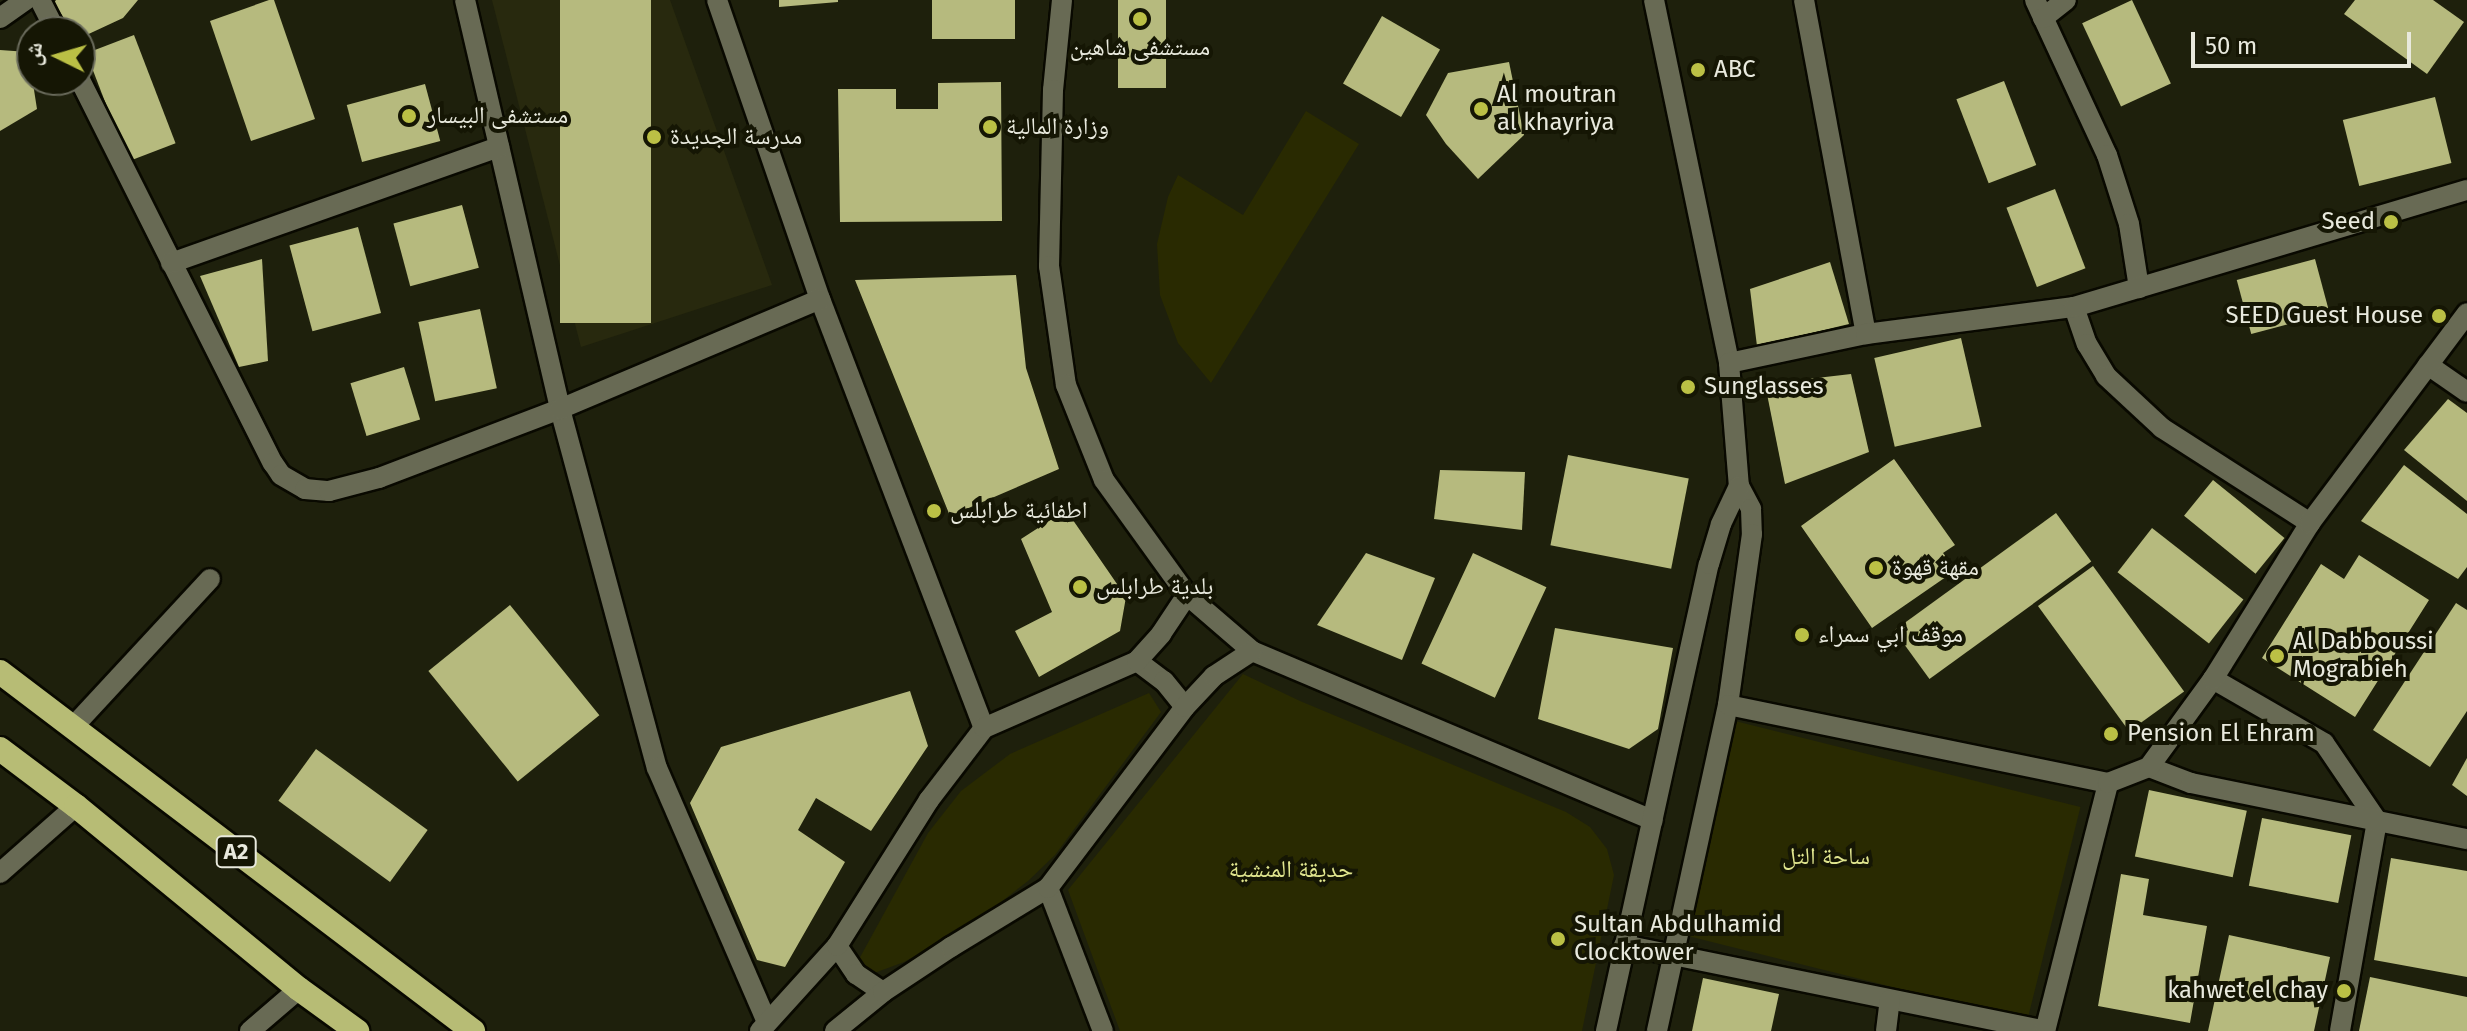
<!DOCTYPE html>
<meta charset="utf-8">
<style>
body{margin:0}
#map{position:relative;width:2467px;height:1031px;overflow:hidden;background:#1e200c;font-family:"Fira Sans","Noto Naskh Arabic",sans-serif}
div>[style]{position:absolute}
.built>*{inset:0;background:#28290e}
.green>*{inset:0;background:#292a01;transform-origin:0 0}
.building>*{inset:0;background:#b6ba7e;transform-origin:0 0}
.roads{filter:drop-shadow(2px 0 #090900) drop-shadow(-2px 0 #090900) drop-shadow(0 2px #090900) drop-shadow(0 -2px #090900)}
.minor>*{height:20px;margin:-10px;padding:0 10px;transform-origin:10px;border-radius:10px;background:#686a54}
.highway>*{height:24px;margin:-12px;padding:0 12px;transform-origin:12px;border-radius:12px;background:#b7bc75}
.dots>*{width:22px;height:22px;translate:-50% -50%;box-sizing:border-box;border:4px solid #151604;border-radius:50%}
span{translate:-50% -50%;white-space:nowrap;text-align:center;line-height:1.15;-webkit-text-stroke:8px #151604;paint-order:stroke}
.shield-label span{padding:2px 6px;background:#151604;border:2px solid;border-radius:6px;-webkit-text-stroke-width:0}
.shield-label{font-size:22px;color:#e8e9dd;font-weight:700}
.poi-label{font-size:24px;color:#e8e9dd}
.left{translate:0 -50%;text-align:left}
.right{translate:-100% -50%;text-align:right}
.park-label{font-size:24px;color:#e1e68f}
.north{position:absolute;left:16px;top:16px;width:80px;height:80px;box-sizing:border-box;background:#151604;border:2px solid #696a5b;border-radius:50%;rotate:275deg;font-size:22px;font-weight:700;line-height:32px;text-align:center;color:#e8e9dd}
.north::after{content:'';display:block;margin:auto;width:28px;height:36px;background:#bbc045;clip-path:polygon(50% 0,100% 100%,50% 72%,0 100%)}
.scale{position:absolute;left:2191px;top:32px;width:220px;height:36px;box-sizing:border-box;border:4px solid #e8e9dd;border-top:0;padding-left:10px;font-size:24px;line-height:28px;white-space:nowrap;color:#e8e9dd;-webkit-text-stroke:6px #151604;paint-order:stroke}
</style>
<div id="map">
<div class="built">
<div style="clip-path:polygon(492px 0,670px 0,772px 285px,581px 347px)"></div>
</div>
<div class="green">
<div style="clip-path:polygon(1306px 111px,1359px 144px,1211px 383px,1178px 343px,1160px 295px,1157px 244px,1168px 197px,1178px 175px,1243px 215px)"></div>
<div style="clip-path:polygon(1243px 674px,1300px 701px,1566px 812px,1590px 827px,1607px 849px,1614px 875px,1582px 1031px,1120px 1031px,1068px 890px)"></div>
<div style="clip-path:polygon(1149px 693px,1161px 712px,1055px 855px,1028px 881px,969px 927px,904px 962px,869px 975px,858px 961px,928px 833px,961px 791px,1010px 754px)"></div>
<div style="left:1735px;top:721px;width:356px;height:220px;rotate:14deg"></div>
</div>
<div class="building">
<div style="clip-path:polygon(56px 0,138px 0,123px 18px,80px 38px,80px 32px,73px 32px,54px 3px)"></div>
<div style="clip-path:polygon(269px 0,274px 0,315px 119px,251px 141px,210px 21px)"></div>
<div style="left:560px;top:0;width:91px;height:323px"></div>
<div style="clip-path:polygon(779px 0,838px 0,838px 2px,779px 7px)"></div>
<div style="left:932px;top:0;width:83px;height:39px"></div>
<div style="left:1118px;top:0;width:48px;height:88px"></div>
<div style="left:2132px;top:0;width:92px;height:55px;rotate:65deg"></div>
<div style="clip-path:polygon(2355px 0,2433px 0,2464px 22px,2427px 74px,2344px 14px)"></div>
<div style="left:1382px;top:16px;width:67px;height:78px;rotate:30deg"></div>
<div style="left:134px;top:35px;width:116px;height:51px;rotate:69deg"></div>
<div style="clip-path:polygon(0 50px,28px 52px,37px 109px,0 131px)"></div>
<div style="clip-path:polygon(1509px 62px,1524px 135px,1478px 179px,1446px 144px,1426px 115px,1448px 73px)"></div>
<div style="left:2004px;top:81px;width:90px;height:51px;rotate:69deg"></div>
<div style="clip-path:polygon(1001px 82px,1002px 221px,840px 222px,838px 89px,896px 89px,896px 109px,938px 109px,938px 83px)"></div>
<div style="left:425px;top:84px;width:59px;height:81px;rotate:75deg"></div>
<div style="left:2435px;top:97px;width:68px;height:95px;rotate:76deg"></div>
<div style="left:2055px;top:189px;width:85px;height:52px;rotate:69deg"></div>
<div style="left:462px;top:205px;width:65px;height:71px;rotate:75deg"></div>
<div style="left:358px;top:227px;width:89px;height:71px;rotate:75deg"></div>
<div style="clip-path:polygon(262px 259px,268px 361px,239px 367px,200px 276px)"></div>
<div style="left:2315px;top:259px;width:56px;height:81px;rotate:75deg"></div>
<div style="clip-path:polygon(1830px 262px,1849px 324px,1757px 346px,1750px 289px)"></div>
<div style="clip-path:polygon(1016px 275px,1026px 368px,1059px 469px,950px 516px,855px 280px)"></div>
<div style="left:480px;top:309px;width:81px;height:63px;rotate:78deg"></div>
<div style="left:1961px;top:338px;width:91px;height:89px;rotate:77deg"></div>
<div style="left:404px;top:367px;width:55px;height:56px;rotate:73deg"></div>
<div style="clip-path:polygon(1851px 374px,1869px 452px,1785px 484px,1765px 384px)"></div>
<div style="clip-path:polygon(2448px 399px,2467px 413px,2467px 501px,2404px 450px)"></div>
<div style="left:1568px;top:455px;width:123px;height:92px;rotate:11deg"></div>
<div style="clip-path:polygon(1894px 459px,1955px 545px,1943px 553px,1956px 570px,1872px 628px,1801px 526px)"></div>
<div style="clip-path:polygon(2404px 465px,2467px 514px,2467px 567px,2458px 579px,2361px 521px)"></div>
<div style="clip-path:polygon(1440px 470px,1525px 472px,1522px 530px,1434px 519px)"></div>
<div style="left:2213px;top:480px;width:92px;height:46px;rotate:39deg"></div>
<div style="clip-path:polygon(1066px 510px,1126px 597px,1120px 631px,1039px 677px,1015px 631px,1052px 612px,1021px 539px)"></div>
<div style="left:2056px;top:513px;width:60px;height:200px;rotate:54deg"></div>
<div style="left:2152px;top:528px;width:116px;height:56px;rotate:38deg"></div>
<div style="clip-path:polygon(1366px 553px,1435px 578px,1402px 660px,1317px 625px)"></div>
<div style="left:1473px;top:553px;width:81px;height:122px;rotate:25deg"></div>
<div style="clip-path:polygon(2359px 555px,2429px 600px,2355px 717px,2262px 658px,2321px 564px,2344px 579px)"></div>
<div style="left:2093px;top:566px;width:155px;height:68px;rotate:54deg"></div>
<div style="clip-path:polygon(2456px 603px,2467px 610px,2467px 711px,2430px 767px,2373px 730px)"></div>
<div style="left:510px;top:605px;width:142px;height:105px;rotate:51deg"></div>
<div style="clip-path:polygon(1555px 628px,1673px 648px,1658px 729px,1629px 749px,1538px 719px)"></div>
<div style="clip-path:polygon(910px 691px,928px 746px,871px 831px,816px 798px,798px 830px,845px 862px,785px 967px,757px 960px,690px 803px,721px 747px)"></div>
<div style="left:316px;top:749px;width:138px;height:64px;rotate:36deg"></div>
<div style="clip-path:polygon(2467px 758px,2467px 796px,2452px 785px)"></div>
<div style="left:2149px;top:790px;width:100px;height:68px;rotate:12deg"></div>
<div style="left:2262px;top:818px;width:91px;height:69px;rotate:11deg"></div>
<div style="clip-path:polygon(2391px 858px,2467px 871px,2467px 977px,2374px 960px)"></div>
<div style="clip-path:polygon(2121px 874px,2149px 879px,2143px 915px,2207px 926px,2190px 1023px,2098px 1006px)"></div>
<div style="clip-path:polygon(2229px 935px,2330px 957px,2314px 1031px,2208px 1031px)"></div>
<div style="clip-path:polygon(2370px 977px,2467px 997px,2467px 1031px,2359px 1031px)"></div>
<div style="clip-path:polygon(1703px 978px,1779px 994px,1771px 1031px,1692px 1031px)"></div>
</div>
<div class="roads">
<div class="minor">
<div style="left:40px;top:0;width:36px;rotate:63deg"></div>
<div style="left:465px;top:0;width:420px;rotate:76.9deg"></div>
<div style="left:560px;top:409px;width:372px;rotate:74.9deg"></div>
<div style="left:657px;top:768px;width:277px;rotate:66.6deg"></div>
<div style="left:717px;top:0;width:316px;rotate:71deg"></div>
<div style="left:820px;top:299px;width:459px;rotate:69.1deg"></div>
<div style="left:1062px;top:0;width:90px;rotate:95.7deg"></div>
<div style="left:1053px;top:90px;width:176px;rotate:91.3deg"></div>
<div style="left:1049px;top:266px;width:120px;rotate:81.9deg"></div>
<div style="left:1066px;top:385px;width:102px;rotate:68.2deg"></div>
<div style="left:1104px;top:480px;width:142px;rotate:54.2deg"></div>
<div style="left:1187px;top:595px;width:86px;rotate:40.7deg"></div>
<div style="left:1252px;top:651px;width:435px;rotate:22.9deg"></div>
<div style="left:1654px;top:0;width:371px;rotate:78.3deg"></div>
<div style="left:1729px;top:363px;width:123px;rotate:85.4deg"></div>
<div style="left:1739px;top:486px;width:26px;rotate:62deg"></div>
<div style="left:1751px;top:509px;width:25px;rotate:88deg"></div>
<div style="left:1752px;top:534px;width:173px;rotate:98deg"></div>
<div style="left:1728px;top:705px;width:334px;rotate:102.3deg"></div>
<div style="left:1804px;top:0;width:340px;rotate:79.5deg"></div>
<div style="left:2035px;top:0;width:171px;rotate:65.1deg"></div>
<div style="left:2107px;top:155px;width:72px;rotate:72.3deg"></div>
<div style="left:2129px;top:224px;width:65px;rotate:81.1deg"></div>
<div style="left:0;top:18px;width:32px;rotate:-35deg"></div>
<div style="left:2043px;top:18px;width:29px;rotate:-38deg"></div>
<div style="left:80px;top:80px;width:429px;rotate:63.3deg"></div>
<div style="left:273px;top:463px;width:14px;rotate:56deg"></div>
<div style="left:281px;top:475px;width:28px;rotate:30deg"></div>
<div style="left:305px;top:489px;width:24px;rotate:5deg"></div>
<div style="left:329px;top:491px;width:52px;rotate:-14.6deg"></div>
<div style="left:379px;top:478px;width:194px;rotate:-20.9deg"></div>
<div style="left:560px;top:409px;width:282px;rotate:-22.9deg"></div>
<div style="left:171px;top:263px;width:348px;rotate:-19.5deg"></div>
<div style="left:2074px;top:307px;width:39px;rotate:71deg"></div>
<div style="left:2087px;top:344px;width:37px;rotate:59deg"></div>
<div style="left:2106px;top:376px;width:76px;rotate:42.9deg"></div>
<div style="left:2162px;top:428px;width:176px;rotate:32.7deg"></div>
<div style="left:1729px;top:363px;width:140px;rotate:-12deg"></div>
<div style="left:1866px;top:334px;width:210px;rotate:-7.4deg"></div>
<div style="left:2074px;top:307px;width:410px;rotate:-16.6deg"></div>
<div style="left:2428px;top:365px;width:47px;rotate:34.7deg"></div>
<div style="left:1137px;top:661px;width:34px;rotate:37deg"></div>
<div style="left:1164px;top:681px;width:33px;rotate:51deg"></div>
<div style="left:2213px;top:679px;width:128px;rotate:30deg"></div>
<div style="left:2324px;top:743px;width:94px;rotate:55.8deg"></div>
<div style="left:2377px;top:821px;width:213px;rotate:100deg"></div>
<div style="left:1728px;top:705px;width:388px;rotate:11.6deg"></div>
<div style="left:72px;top:728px;width:203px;rotate:-47.2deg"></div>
<div style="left:2149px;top:767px;width:45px;rotate:20.9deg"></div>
<div style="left:2191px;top:783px;width:282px;rotate:11.5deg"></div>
<div style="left:0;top:873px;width:101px;rotate:-41.4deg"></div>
<div style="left:1048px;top:888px;width:153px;rotate:69deg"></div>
<div style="left:1624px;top:945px;width:430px;rotate:11.5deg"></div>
<div style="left:837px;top:946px;width:34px;rotate:56deg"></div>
<div style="left:856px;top:974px;width:32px;rotate:34deg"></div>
<div style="left:250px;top:1031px;width:65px;rotate:-40.6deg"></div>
<div style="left:760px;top:1031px;width:115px;rotate:-47.8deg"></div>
<div style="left:837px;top:946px;width:173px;rotate:-57.8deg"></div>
<div style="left:929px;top:800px;width:91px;rotate:-52.6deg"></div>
<div style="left:984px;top:728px;width:167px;rotate:-23.6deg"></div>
<div style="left:1137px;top:661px;width:36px;rotate:-48deg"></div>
<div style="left:1161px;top:634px;width:47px;rotate:-56.3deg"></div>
<div style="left:835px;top:1031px;width:62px;rotate:-39.1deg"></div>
<div style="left:883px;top:992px;width:82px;rotate:-33.5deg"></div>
<div style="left:951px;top:947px;width:114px;rotate:-31.3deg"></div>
<div style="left:1048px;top:888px;width:227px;rotate:-52.9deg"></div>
<div style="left:1185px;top:707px;width:42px;rotate:-46.9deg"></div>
<div style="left:1214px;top:676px;width:45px;rotate:-33.3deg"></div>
<div style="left:1606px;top:1031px;width:478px;rotate:-77.6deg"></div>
<div style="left:1709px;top:564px;width:42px;rotate:-73.3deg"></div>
<div style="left:1721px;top:524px;width:42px;rotate:-64.7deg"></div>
<div style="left:1886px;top:1031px;width:31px;rotate:-83deg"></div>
<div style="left:2045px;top:1031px;width:256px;rotate:-75.7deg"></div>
<div style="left:2108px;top:783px;width:44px;rotate:-21.3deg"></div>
<div style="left:2149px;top:767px;width:109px;rotate:-54deg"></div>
<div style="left:2213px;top:679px;width:184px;rotate:-58.1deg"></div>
<div style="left:2310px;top:523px;width:262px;rotate:-53.2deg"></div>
</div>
<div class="highway">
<div style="left:0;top:672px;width:594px;rotate:37.2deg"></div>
<div style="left:0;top:749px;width:95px;rotate:36.9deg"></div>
<div style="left:76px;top:806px;width:288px;rotate:39.4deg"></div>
<div style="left:299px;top:989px;width:72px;rotate:35.9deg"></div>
</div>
</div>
<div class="dots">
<div style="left:1140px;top:19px;background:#bbc045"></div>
<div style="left:1698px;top:70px;background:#bbc045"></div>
<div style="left:1481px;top:109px;background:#bbc045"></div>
<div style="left:409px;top:116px;background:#bbc045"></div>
<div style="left:990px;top:127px;background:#bbc045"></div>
<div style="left:654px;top:137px;background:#bbc045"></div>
<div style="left:2391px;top:222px;background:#bbc045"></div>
<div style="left:2439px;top:316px;background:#bbc045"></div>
<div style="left:1688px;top:387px;background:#bbc045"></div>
<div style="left:934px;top:511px;background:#bbc045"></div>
<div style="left:1876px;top:568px;background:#bbc045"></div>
<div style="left:1080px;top:587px;background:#bbc045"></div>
<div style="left:1802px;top:635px;background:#bbc045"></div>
<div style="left:2277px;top:656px;background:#bbc045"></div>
<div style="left:2111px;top:734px;background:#bbc045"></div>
<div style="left:1558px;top:939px;background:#bbc045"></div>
<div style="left:2344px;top:991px;background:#bbc045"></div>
</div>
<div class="shield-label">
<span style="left:236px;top:852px">A2</span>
</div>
<div class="poi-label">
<span style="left:1140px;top:48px">مستشفى شاهين</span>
<span class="left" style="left:1714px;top:70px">ABC</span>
<span class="left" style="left:1497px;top:109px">Al moutran<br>al khayriya</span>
<span class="left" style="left:427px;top:116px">مستشفی البيسار</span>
<span class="left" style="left:1006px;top:127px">وزارة المالية</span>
<span class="left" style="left:670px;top:137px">مدرسة الجديدة</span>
<span class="right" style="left:2375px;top:222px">Seed</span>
<span class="right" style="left:2423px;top:316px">SEED Guest House</span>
<span class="left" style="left:1704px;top:387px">Sunglasses</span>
<span class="left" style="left:950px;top:511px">اطفائية طرابلس</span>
<span class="left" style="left:1892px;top:568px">مقهة قهوة</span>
<span class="left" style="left:1096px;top:587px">بلدية طرابلس</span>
<span class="left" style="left:1818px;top:635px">موقف ابي سمراء</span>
<span class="left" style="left:2293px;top:656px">Al Dabboussi<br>Mograbieh</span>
<span class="left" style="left:2127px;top:734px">Pension El Ehram</span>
<span class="left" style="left:1574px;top:939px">Sultan Abdulhamid<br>Clocktower</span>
<span class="right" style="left:2328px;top:991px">kahwet el chay</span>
</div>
<div class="park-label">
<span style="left:1826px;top:857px">ساحة التل</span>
<span style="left:1291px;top:870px">حديقة المنشية</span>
</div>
<div class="north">ش</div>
<div class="scale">50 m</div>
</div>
